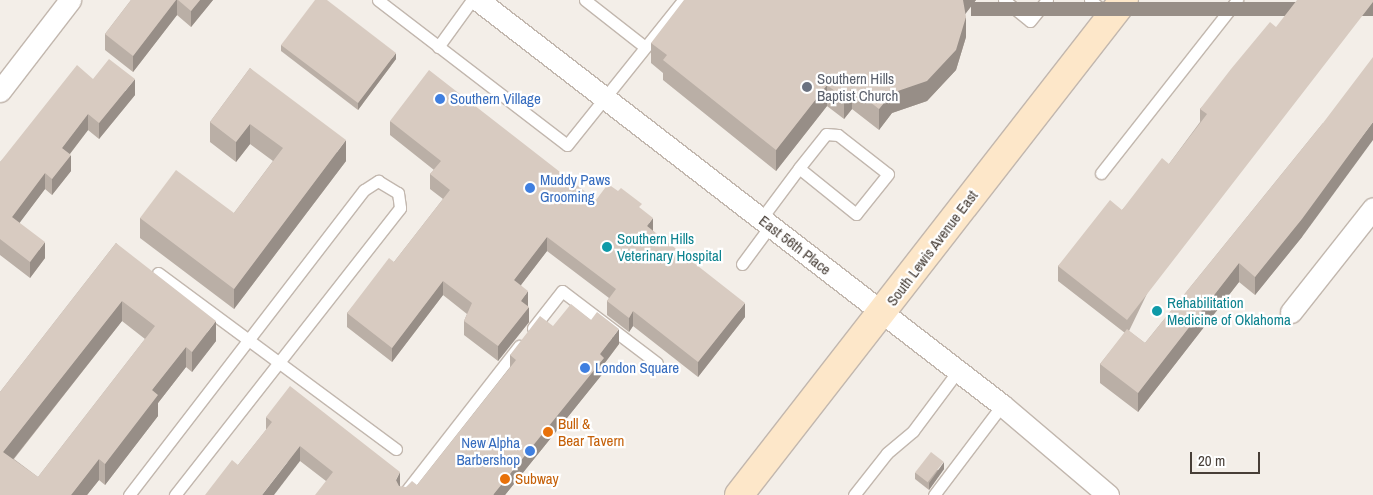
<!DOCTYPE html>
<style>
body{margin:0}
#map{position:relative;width:1373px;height:495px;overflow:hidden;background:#f3eee8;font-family:"Archivo Narrow",sans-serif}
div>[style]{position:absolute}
.roads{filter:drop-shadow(1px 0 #c2b7ae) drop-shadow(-1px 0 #c2b7ae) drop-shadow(0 1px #c2b7ae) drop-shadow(0 -1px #c2b7ae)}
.lane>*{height:11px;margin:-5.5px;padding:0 5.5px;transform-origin:5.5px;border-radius:5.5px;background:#fff}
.street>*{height:21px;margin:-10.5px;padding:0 10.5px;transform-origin:10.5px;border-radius:10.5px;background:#fff}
.secondary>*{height:28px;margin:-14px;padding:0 14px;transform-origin:14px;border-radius:14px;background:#fde7c9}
.wall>*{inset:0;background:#baafa6}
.shaded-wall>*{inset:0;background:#978e87;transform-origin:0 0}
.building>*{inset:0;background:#d8cbc1;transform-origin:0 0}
.dots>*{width:14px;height:14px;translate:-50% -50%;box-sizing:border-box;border:2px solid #fff;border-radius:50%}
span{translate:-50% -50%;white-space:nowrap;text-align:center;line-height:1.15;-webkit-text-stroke:4.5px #fff;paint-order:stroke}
.worship-label{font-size:15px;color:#5b616d}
.left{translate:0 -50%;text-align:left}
.shop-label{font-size:15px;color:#366cbe}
.right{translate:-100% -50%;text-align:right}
.culture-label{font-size:15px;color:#0d838f}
.street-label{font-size:15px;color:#473e37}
.food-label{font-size:15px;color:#c56008}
.scale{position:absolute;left:1190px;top:452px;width:70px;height:22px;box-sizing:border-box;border:2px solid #473e37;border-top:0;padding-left:6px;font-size:15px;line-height:18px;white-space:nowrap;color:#473e37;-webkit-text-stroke:4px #fff;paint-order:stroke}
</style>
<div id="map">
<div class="roads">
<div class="lane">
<div style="left:378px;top:0;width:238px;rotate:37.5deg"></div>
<div style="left:567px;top:145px;width:186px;rotate:-51.3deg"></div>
<div style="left:585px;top:0;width:76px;rotate:38.1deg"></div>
<div style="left:1004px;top:0;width:33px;rotate:39deg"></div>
<div style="left:1030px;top:21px;width:27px;rotate:-51deg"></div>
<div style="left:1090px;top:0;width:27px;rotate:39deg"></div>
<div style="left:438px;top:47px;width:58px;rotate:-54.1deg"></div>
<div style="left:1101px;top:173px;width:220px;rotate:-51.8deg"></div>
<div style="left:761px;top:219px;width:64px;rotate:-53.3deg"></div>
<div style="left:799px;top:168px;width:43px;rotate:-51.5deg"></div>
<div style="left:826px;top:134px;width:12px;rotate:5deg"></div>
<div style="left:838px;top:135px;width:63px;rotate:38deg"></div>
<div style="left:888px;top:174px;width:51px;rotate:128.7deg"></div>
<div style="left:856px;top:214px;width:73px;rotate:-141.1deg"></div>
<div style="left:742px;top:264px;width:47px;rotate:-53.6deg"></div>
<div style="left:158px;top:273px;width:296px;rotate:36.5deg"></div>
<div style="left:533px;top:328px;width:47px;rotate:-51.9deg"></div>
<div style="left:562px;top:291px;width:119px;rotate:37.2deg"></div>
<div style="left:129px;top:495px;width:385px;rotate:-52.4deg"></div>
<div style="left:364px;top:190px;width:17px;rotate:-33deg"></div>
<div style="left:378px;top:181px;width:23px;rotate:31deg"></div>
<div style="left:398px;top:193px;width:15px;rotate:82deg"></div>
<div style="left:400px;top:208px;width:365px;rotate:128.1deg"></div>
<div style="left:403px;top:495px;width:189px;rotate:-52.1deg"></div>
<div style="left:854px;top:495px;width:53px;rotate:-51.8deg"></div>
<div style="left:887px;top:453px;width:34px;rotate:-40deg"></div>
<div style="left:913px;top:431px;width:74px;rotate:-53.3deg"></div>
<div style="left:934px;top:495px;width:113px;rotate:-52.9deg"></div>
</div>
<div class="street">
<div style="left:478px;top:0;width:662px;rotate:37.7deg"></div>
<div style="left:1002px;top:405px;width:139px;rotate:40.3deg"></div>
<div style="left:0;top:91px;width:115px;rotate:-52.4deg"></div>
<div style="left:1291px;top:312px;width:132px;rotate:-51.7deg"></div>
</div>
<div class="secondary">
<div style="left:739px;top:495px;width:627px;rotate:-52.13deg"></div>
</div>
</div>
<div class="wall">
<div style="clip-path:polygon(131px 0,213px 0,191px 27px,177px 15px,133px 72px,105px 50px,105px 34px)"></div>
<div style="clip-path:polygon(976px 0,965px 14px,966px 37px,956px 70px,927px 101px,892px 113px,879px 130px,852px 109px,844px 119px,827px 106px,776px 171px,663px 80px,663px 73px,651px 63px,651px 43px)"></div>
<div style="clip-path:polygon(1276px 27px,1129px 331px,1145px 343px,1323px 123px,1302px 237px,1255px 295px,1239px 282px,1138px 412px,1100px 383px,1100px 364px,1125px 333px,1058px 281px,1058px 266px,1122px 210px,1169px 164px,1200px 122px,1200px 109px)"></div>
<div style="clip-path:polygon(281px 45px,396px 59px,358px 110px,281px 51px)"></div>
<div style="clip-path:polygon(250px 68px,346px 161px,234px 309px,140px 238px,140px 218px,234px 213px,273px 161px,250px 144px,236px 162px,210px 142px,210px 122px)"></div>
<div style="clip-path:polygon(93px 79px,135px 95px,99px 139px,88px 130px,70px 154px,71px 171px,52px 195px,45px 189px,19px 223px,45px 258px,30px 278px,0 255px,0 162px)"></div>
<div style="clip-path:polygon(390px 121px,596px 200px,642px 210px,653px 231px,745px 317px,698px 377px,633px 326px,629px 332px,607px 315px,607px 301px,609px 298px,547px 251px,521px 285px,528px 306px,529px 322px,498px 361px,464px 335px,464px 321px,467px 314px,443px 295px,392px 362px,347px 327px,347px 313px,394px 262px,443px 199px,430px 189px,430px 174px,434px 170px,390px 135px)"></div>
<div style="clip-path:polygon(evenodd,116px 243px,216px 341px,192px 372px,186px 367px,158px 403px,158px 416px,105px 485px,99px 480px,87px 495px,0 495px,0 392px,116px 243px,122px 321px,145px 339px,38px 477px,14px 459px,122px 321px)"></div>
<div style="clip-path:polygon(553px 326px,619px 344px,604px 364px,604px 372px,505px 495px,326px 481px,300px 461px,238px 465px,266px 430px,266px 417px,400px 487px,406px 487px,417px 485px,510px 367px,510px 355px)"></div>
<div style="clip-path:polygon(944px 469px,929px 490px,915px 479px,915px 473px)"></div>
</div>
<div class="shaded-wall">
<div style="clip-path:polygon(176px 0,177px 0,177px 15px,133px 72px,133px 56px)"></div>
<div style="clip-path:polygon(200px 0,213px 0,191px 27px,191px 11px)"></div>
<div style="clip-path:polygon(963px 0,976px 0,963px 17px)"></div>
<div style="left:1373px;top:2px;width:14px;height:402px;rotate:90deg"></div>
<div style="clip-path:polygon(966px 17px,966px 37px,956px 70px,927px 101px,892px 113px,879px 130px,879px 109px,892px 93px)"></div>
<div style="clip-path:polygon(396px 53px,396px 59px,358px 110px,358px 103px)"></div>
<div style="clip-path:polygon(135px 79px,135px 95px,99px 139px,99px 123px)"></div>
<div style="clip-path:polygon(827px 85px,827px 106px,776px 171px,776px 150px)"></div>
<div style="clip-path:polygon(852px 88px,852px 109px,844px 119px,844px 98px)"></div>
<div style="clip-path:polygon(88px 114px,88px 130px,62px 164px,62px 148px)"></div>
<div style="clip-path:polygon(1373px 122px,1373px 140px,1302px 237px,1255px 295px,1255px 277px)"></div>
<div style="clip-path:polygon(250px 124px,250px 144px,236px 162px,236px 142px)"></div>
<div style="clip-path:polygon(346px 140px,346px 161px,234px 309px,234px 289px)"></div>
<div style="clip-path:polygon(71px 155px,71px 171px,52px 195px,52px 179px)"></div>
<div style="clip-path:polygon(45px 173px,45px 189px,12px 233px,12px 217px)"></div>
<div style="clip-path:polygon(653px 218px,653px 233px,647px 226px)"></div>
<div style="clip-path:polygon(547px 237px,547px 251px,514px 294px,514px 280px)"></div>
<div style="clip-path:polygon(45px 242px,45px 258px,30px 278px,30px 262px)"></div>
<div style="clip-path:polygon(1239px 263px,1239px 282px,1138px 412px,1138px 393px)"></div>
<div style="clip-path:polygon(443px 281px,443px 295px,392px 362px,392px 348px)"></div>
<div style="clip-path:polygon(528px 291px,528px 306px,521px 316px,521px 301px)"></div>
<div style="clip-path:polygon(122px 301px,122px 321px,3px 472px,3px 452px)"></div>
<div style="clip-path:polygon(745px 303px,745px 317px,698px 377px,698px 362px)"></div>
<div style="clip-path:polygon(529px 307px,529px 322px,498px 361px,498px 346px)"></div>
<div style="clip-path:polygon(633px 311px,633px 326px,629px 332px,629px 318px)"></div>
<div style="clip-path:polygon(216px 321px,216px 341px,192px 372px,192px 352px)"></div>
<div style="clip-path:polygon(619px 329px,619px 344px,604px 364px,604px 372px,505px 495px,493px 495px)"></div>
<div style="clip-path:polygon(186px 347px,186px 367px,158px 403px,158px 416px,105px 485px,105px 464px,152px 390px)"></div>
<div style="clip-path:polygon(300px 446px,300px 461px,274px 495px,262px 495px)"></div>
<div style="clip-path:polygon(99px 459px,99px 480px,87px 495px,71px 495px)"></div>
<div style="clip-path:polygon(944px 462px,944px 469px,929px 490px,929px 483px)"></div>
<div style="clip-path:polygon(400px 472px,400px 486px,396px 494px,396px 480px)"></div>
</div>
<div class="building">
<div style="clip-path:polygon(131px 0,176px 0,133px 56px,105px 34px)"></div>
<div style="clip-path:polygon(178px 0,200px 0,191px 11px)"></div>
<div style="clip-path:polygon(315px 0,327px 0,396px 53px,358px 103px,281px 45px)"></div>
<div style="clip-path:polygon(684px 0,963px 0,966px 17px,956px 50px,927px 81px,892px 93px,879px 109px,852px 88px,844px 98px,827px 85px,776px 150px,663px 60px,667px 55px,651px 43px)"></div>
<div style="clip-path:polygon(1297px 0,1373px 0,1373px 2px,1127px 320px,1058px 266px,1110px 200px,1122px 210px,1162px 158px,1169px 164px,1207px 114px,1200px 109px,1231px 69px,1270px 22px,1276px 27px)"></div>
<div style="clip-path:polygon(1373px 57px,1373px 122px,1302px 219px,1255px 277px,1239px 263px,1138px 393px,1100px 364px,1127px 329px,1145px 343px,1323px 123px)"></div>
<div style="clip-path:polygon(109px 59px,135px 79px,99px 123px,88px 114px,62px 148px,71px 155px,52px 179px,45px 173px,12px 217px,45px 242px,30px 262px,0 239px,0 162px,77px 65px,93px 79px)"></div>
<div style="clip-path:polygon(250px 68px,346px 140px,234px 289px,140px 218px,176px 170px,234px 213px,283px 148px,250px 124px,236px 142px,210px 122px)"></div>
<div style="clip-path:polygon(429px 70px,596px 200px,608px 184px,618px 191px,621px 188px,642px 204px,639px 207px,653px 218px,647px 226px,745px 303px,698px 362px,633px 311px,629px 318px,607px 301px,616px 289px,547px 237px,514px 280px,528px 291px,521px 301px,529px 307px,498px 346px,464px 321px,472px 303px,443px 281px,392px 348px,347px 313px,389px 258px,394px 262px,450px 190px,430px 174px,441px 161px,390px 121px)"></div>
<div style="clip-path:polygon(evenodd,116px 243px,216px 321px,192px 352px,186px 347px,152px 390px,158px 395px,105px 464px,99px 459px,71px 495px,0 495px,0 392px,116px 243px,122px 301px,155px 326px,38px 477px,3px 452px,122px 301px)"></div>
<div style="clip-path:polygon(571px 304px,591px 320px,597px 312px,619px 329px,600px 354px,604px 358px,493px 495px,315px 495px,333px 472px,300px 446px,262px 495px,205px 495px,232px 460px,238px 465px,272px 422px,266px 417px,290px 386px,400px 472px,396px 480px,399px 486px,406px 487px,412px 481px,417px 485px,516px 360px,510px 355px,540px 316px,553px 326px)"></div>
<div style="left:931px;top:452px;width:16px;height:26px;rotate:38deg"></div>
</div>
<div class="dots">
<div style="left:807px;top:87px;background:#6b7280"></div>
<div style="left:440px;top:99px;background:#3f7fe0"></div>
<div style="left:530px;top:188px;background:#3f7fe0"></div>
<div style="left:607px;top:247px;background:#0f9aa8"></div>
<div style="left:1157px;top:311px;background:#0f9aa8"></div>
<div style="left:585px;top:368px;background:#3f7fe0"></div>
<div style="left:548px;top:432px;background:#e8710a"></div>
<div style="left:530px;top:451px;background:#3f7fe0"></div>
<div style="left:505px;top:479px;background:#e8710a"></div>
</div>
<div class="worship-label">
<span class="left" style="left:817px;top:87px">Southern Hills<br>Baptist Church</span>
</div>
<div class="shop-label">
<span class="left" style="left:450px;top:99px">Southern Village</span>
<span class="left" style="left:540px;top:188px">Muddy Paws<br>Grooming</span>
<span class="left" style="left:595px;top:368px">London Square</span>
<span class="right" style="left:520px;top:451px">New Alpha<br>Barbershop</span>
</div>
<div class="culture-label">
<span class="left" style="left:617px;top:247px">Southern Hills<br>Veterinary Hospital</span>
<span class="left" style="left:1167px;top:311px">Rehabilitation<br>Medicine of Oklahoma</span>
</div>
<div class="street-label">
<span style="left:795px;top:245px;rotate:38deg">East 56th Place</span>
<span style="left:932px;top:248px;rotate:-53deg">South Lewis Avenue East</span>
</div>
<div class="food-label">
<span class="left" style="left:558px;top:432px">Bull &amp;<br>Bear Tavern</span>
<span class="left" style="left:515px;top:479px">Subway</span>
</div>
<div class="scale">20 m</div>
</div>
